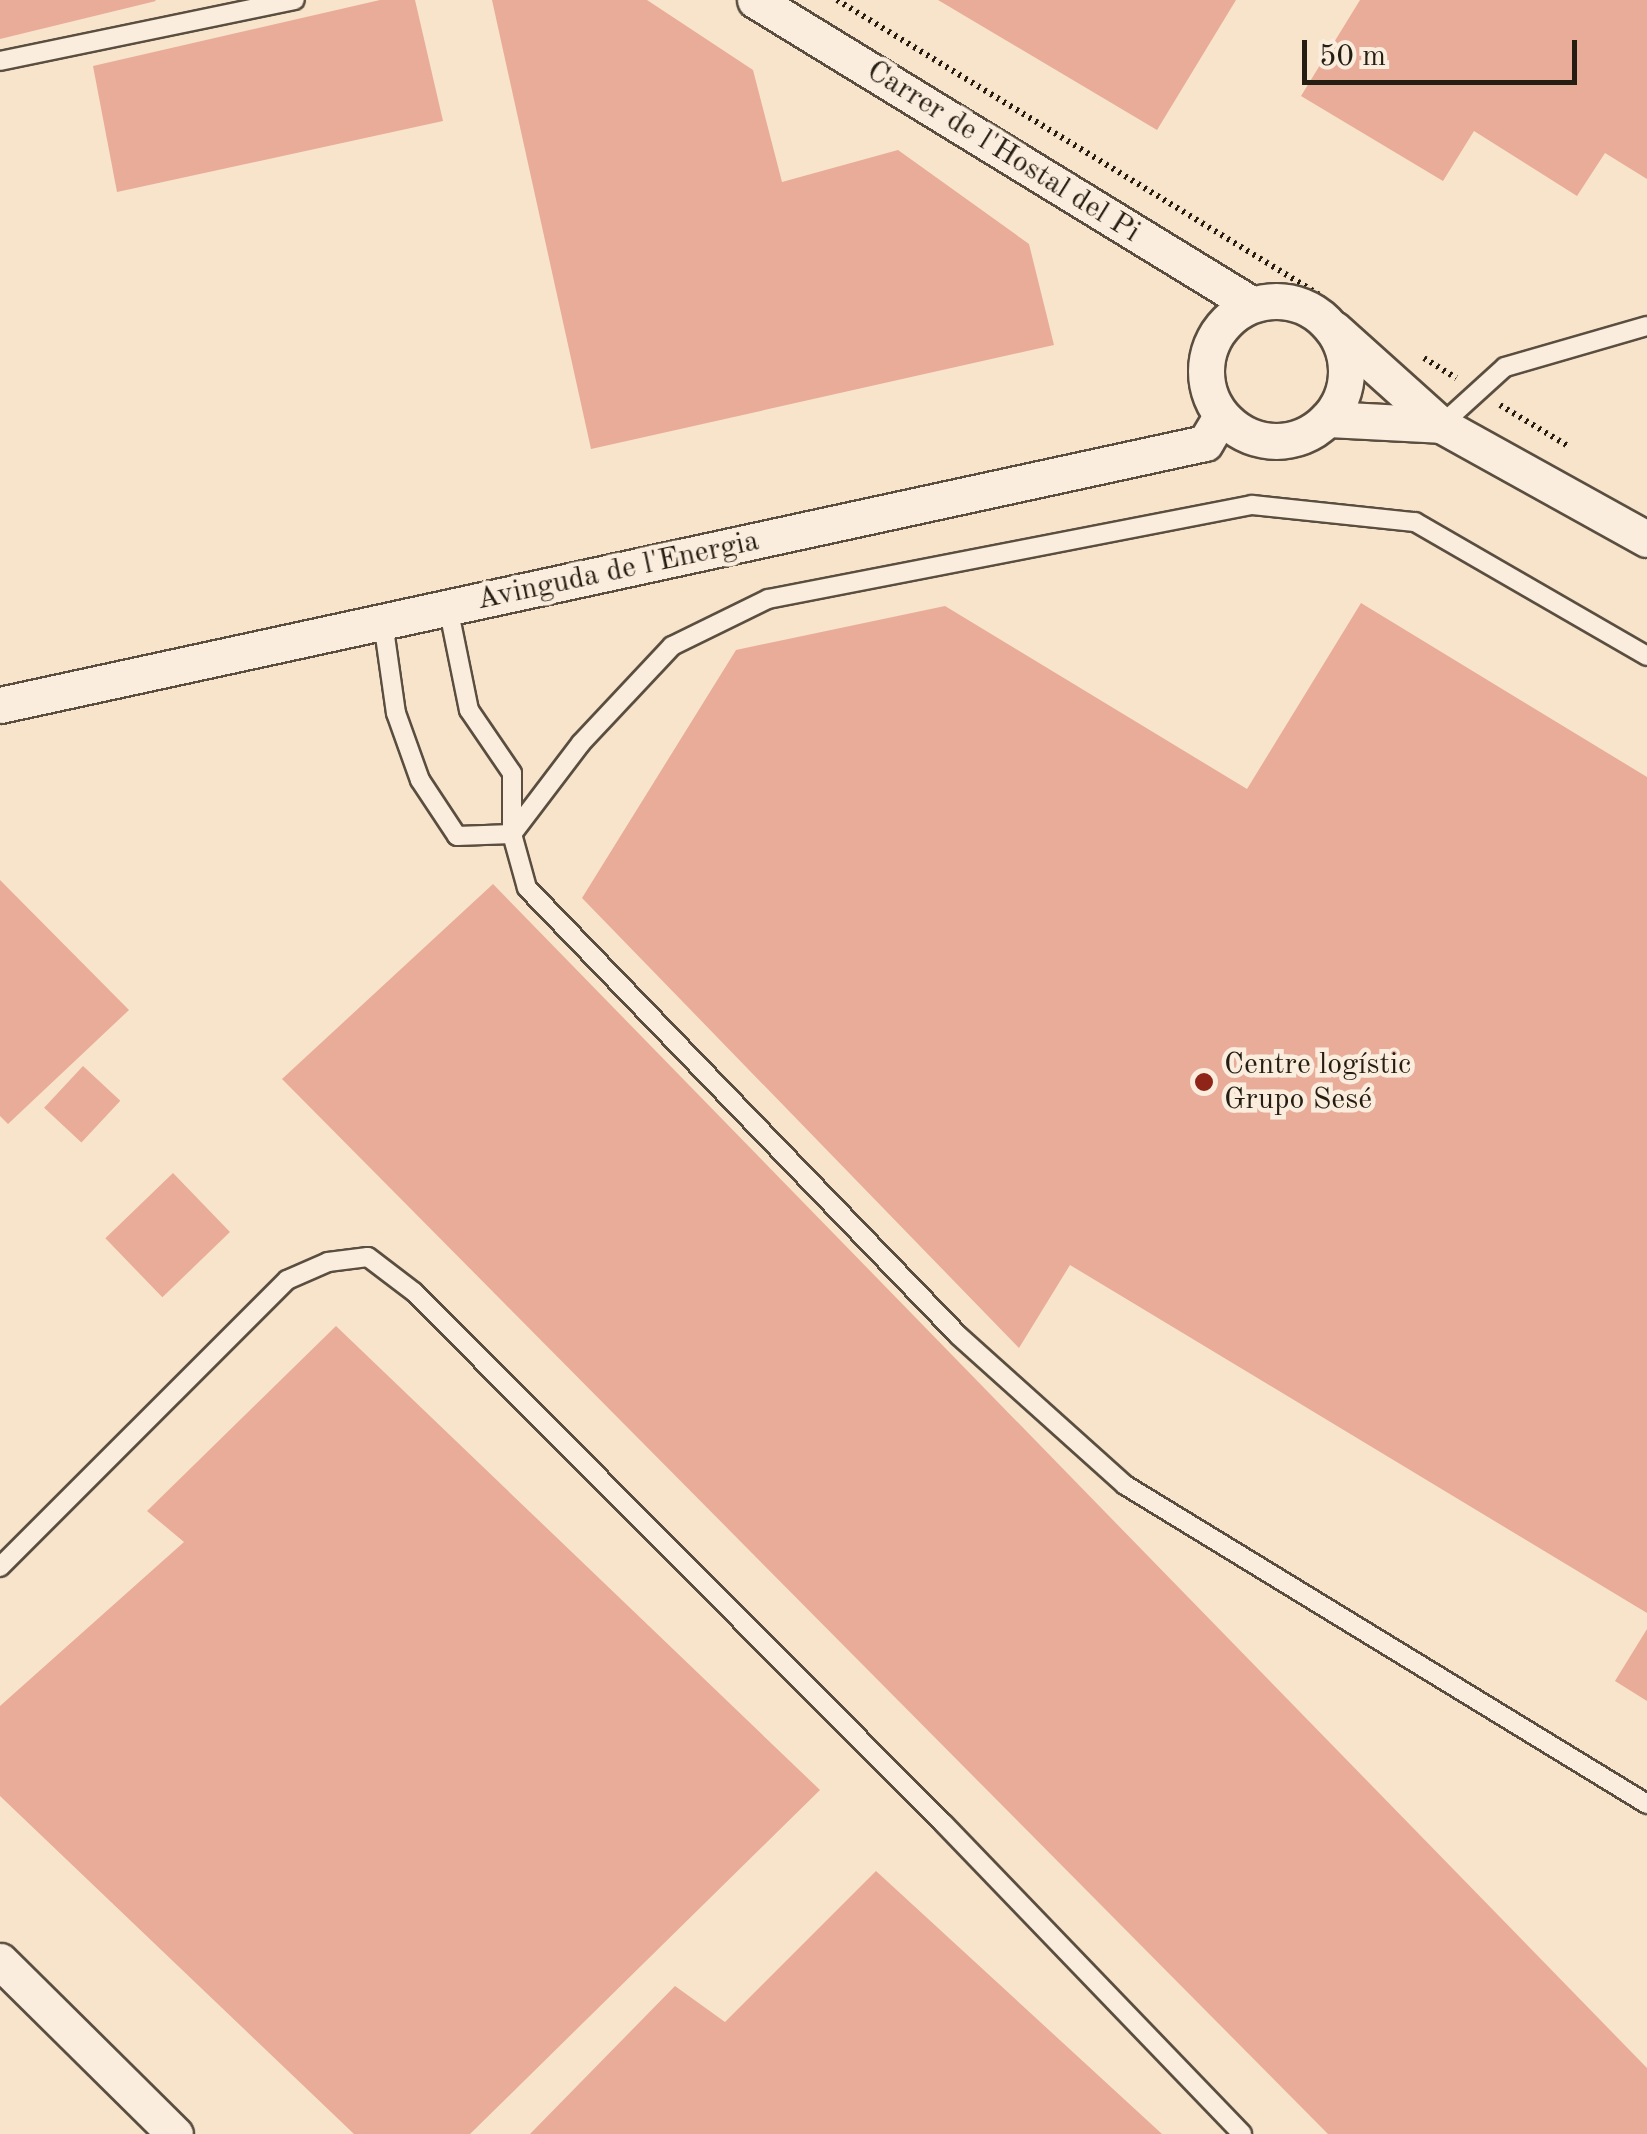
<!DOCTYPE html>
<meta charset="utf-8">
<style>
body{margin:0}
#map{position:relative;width:1647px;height:2134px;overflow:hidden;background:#f7e4cb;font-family:"Old Standard TT",serif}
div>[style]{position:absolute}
.building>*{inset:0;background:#e9ac99;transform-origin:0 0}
.path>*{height:6px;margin-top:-3px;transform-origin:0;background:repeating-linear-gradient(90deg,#251c12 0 2.5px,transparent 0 7.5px)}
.roads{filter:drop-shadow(2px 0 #5a4e40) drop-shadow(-2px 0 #5a4e40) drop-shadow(0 2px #5a4e40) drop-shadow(0 -2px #5a4e40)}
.lane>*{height:18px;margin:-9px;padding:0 9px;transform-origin:9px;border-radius:9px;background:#faeddd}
.street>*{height:35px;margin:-17.5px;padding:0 17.5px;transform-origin:17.5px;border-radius:17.5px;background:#faeddd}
.street>.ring{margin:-17.5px;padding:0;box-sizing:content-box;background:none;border:35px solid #faeddd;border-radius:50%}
.dots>*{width:28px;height:28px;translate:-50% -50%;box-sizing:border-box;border:5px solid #faeddd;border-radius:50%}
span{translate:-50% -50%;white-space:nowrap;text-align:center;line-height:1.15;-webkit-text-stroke:9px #faeddd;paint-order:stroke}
.street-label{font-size:30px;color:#251c12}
.poi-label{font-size:30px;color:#251c12}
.left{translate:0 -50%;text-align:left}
.scale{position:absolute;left:1302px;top:40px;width:275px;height:45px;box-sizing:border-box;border:5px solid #251c12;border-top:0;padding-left:12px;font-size:30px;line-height:35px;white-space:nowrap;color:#251c12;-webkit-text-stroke:8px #faeddd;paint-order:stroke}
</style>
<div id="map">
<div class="building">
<div style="clip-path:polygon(0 0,155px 0,156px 1px,0 39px)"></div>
<div style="clip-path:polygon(380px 0,415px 0,443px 121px,117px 192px,93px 66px)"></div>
<div style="clip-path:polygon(492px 0,647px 0,753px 70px,782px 182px,898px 150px,1029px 244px,1054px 345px,591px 449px)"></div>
<div style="clip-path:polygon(938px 0,1236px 0,1157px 130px)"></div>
<div style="clip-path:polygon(1360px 0,1647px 0,1647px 179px,1605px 153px,1577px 196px,1474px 131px,1443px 181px,1301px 96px)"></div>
<div style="clip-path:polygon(1361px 603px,1647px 777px,1647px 1613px,1070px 1265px,1019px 1348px,582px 898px,736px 650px,945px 606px,1247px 789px)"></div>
<div style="clip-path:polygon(0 880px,129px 1010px,8px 1124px,0 1116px)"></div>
<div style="clip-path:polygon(493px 884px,1647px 2068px,1647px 2134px,1328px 2134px,282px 1079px)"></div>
<div style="left:83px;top:1066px;width:51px;height:57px;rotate:43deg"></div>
<div style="left:173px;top:1173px;width:82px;height:94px;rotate:46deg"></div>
<div style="clip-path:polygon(336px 1326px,820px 1790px,470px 2134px,354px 2134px,0 1796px,0 1706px,184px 1542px,147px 1511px)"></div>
<div style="clip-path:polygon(1647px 1629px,1647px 1701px,1615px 1681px)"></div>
<div style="clip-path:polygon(876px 1871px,1162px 2134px,530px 2134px,675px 1986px,725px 2022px)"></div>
</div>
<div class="path">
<div style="left:837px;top:0;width:570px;rotate:31.43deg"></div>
<div style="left:1424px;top:358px;width:38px;rotate:32deg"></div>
<div style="left:1500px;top:405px;width:79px;rotate:31.1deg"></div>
</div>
<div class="roads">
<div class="lane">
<div style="left:0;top:61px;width:301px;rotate:-11.7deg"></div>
<div style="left:1441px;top:425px;width:86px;rotate:-42.2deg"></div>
<div style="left:1505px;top:367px;width:148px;rotate:-16.1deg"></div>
<div style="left:448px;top:607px;width:105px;rotate:78.5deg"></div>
<div style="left:469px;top:710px;width:76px;rotate:55.7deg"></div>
<div style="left:512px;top:773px;width:61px;rotate:90deg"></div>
<div style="left:512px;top:834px;width:56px;rotate:74.5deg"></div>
<div style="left:527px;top:888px;width:622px;rotate:46.04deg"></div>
<div style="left:959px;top:1336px;width:223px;rotate:41.9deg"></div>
<div style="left:1125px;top:1485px;width:612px;rotate:31.43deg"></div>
<div style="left:383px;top:622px;width:92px;rotate:81.9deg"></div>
<div style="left:396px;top:713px;width:71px;rotate:70.3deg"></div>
<div style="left:420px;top:780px;width:67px;rotate:56.5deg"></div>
<div style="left:457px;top:836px;width:55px;rotate:-2.1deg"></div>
<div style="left:512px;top:834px;width:114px;rotate:-52.8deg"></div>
<div style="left:581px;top:743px;width:133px;rotate:-46.8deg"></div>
<div style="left:672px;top:646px;width:107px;rotate:-26.1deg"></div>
<div style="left:768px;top:599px;width:493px;rotate:-11deg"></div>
<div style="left:1252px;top:505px;width:164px;rotate:6deg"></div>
<div style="left:1415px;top:522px;width:268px;rotate:30deg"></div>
<div style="left:0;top:1567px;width:406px;rotate:-45deg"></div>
<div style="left:287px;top:1280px;width:45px;rotate:-23.7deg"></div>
<div style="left:328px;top:1262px;width:40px;rotate:-7.1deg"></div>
<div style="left:368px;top:1257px;width:58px;rotate:37.3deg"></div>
<div style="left:414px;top:1292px;width:751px;rotate:45.11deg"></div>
<div style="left:944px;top:1824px;width:430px;rotate:46.1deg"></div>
</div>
<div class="street">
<div style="left:755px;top:0;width:582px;rotate:31.5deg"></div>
<div class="ring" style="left:1206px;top:301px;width:105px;height:105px"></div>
<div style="left:1334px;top:329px;width:144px;rotate:41.9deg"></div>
<div style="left:1441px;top:425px;width:235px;rotate:29deg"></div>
<div style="left:1327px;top:419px;width:114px;rotate:3deg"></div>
<div style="left:0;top:705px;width:1233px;rotate:-12.27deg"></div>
<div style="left:1205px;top:443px;width:31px;rotate:-59deg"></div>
<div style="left:0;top:1961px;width:246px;rotate:44.7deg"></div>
</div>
</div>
<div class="dots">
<div style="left:1204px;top:1082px;background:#8f2418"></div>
</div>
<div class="street-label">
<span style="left:1003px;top:152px;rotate:32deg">Carrer de l'Hostal del Pi</span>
<span style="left:618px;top:571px;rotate:-12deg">Avinguda de l'Energia</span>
</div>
<div class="poi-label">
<span class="left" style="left:1224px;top:1082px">Centre logístic<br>Grupo Sesé</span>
</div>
<div class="scale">50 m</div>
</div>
